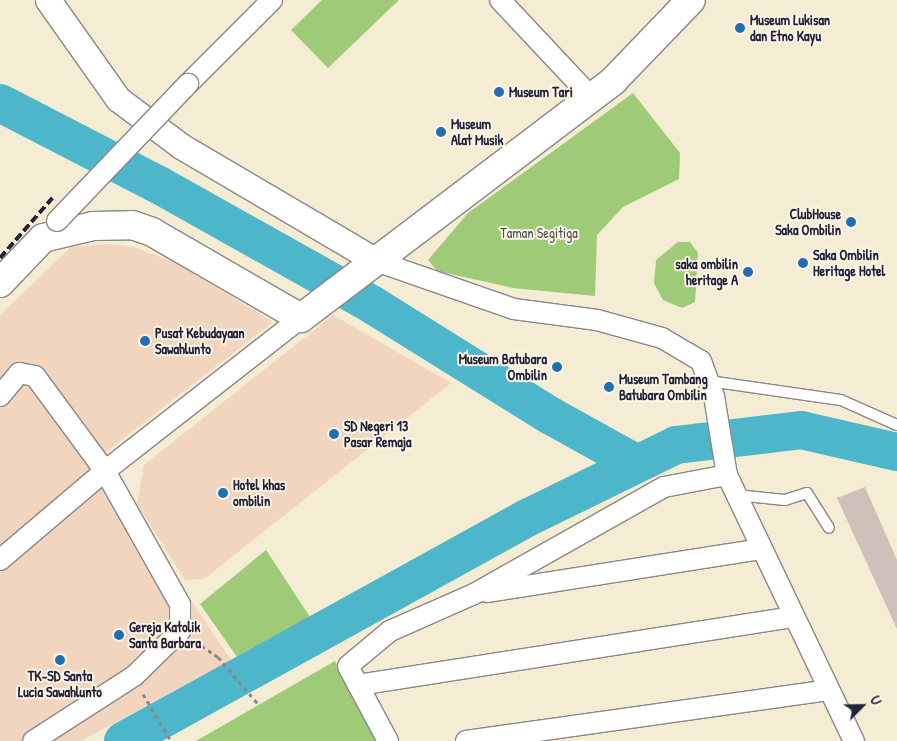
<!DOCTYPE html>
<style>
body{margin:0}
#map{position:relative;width:897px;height:741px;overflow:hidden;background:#f4ecd3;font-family:"Patrick Hand",sans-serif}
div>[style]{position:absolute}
.built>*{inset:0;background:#f2d5be}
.industrial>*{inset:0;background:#cfc1ba}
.green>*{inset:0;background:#9fcb78}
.river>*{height:38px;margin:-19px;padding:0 19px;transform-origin:19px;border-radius:19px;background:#4db6cb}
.path>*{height:3px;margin-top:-1.5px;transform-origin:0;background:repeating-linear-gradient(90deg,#8b8787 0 4px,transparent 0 8px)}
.roads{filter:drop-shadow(1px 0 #8b8787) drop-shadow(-1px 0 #8b8787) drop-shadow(0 1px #8b8787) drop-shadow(0 -1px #8b8787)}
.service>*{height:10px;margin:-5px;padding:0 5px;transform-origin:5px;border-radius:5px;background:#fff}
.minor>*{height:20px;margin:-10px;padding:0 10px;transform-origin:10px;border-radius:10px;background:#fff}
.tertiary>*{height:25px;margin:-12.5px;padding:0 12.5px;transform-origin:12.5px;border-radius:12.5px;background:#fff}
.secondary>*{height:28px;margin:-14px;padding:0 14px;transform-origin:14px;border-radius:14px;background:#fff}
.rail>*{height:4px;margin-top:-2px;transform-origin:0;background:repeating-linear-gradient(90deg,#22223b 0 8px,transparent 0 12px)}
.bridges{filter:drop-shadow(1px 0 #8b8787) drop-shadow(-1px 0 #8b8787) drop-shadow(0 1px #8b8787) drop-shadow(0 -1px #8b8787)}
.minor-bridge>*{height:20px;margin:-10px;padding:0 10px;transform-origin:10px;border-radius:10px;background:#fff}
.dots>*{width:14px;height:14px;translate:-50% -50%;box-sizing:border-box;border:2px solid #fcf5e5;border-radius:50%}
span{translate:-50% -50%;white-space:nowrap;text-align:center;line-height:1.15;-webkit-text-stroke:4px #fcf5e5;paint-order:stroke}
.poi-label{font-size:14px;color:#22223b;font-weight:700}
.left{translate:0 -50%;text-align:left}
.right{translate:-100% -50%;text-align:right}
.park-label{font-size:14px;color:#48554d}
.north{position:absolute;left:837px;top:681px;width:50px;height:50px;-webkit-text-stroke:4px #fcf5e5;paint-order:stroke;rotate:67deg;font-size:14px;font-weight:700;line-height:20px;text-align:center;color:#22223b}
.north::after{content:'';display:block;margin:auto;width:18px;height:22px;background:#22223b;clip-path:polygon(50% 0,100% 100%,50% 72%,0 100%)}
</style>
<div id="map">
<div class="built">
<div style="clip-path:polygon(108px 244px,134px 247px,178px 264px,273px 322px,97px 459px,231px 660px,81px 741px,0 741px,0 315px,71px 247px)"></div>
<div style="clip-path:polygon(333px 315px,451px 383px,204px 579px,185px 580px,137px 504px,144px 465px)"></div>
</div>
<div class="industrial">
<div style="clip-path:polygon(865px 487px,897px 560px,897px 629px,837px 498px)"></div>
</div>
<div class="green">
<div style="clip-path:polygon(322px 0,399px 0,328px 68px,291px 30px)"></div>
<div style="clip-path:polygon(633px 93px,680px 153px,679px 179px,623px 207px,597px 235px,595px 296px,513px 288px,437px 271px,428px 260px,468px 213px)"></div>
<div style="clip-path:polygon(678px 242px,690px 242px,698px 253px,695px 302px,682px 308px,663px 300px,654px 283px,656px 260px)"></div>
<div style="clip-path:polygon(266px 550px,312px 620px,237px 657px,200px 604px)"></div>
<div style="clip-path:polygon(335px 661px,377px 741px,196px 741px)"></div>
</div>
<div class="river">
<div style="left:0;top:103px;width:179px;rotate:27.3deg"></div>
<div style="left:159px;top:185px;width:243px;rotate:29.3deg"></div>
<div style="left:371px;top:304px;width:212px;rotate:31.9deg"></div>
<div style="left:551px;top:416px;width:95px;rotate:29deg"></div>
<div style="left:123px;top:741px;width:461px;rotate:-28.9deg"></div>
<div style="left:527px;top:518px;width:166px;rotate:-26.1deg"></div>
<div style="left:676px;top:445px;width:126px;rotate:-6.8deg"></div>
<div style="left:801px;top:430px;width:98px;rotate:12.9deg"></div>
</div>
<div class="path">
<div style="left:195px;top:641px;width:28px;rotate:35deg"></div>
<div style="left:218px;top:657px;width:63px;rotate:49.5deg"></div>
<div style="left:143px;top:694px;width:55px;rotate:59.2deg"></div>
</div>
<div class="roads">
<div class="service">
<div style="left:709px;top:381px;width:133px;rotate:8.2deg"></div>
<div style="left:841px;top:400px;width:61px;rotate:24.1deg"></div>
<div style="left:736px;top:495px;width:49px;rotate:5.8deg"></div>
<div style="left:785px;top:500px;width:23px;rotate:-18deg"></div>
<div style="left:807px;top:493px;width:41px;rotate:57.8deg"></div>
</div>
<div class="minor">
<div style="left:500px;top:0;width:133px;rotate:46.8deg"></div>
<div style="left:188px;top:84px;width:119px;rotate:-45deg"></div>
<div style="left:376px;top:261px;width:146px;rotate:19.2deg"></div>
<div style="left:514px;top:309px;width:84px;rotate:7.5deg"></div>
<div style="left:597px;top:320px;width:67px;rotate:15.5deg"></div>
<div style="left:662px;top:338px;width:45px;rotate:30.5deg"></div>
<div style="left:701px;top:361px;width:37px;rotate:70deg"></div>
<div style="left:714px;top:396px;width:80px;rotate:80.7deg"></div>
<div style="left:727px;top:475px;width:295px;rotate:64.5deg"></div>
<div style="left:0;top:396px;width:30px;rotate:-50deg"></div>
<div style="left:19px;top:373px;width:16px;rotate:11deg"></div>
<div style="left:35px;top:376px;width:118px;rotate:53.6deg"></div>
<div style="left:105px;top:471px;width:153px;rotate:60.6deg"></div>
<div style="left:180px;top:604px;width:27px;rotate:90deg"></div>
<div style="left:180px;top:631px;width:64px;rotate:135.6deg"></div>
<div style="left:134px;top:676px;width:120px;rotate:147.2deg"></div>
<div style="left:0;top:560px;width:138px;rotate:-40.3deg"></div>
<div style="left:105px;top:471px;width:249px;rotate:-38deg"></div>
<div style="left:487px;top:592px;width:278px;rotate:-8.9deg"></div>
<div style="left:358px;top:685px;width:21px;rotate:-118deg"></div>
<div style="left:348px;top:666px;width:55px;rotate:-39.8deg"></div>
<div style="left:390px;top:631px;width:92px;rotate:-23.8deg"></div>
<div style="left:474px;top:594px;width:218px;rotate:-29.4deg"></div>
<div style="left:664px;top:487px;width:64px;rotate:-10.8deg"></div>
<div style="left:388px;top:741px;width:64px;rotate:-118.2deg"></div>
<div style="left:358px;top:685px;width:441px;rotate:-8.9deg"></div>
<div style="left:466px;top:741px;width:366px;rotate:-8deg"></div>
</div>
<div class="tertiary">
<div style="left:48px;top:0;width:121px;rotate:54.7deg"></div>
<div style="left:118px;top:99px;width:79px;rotate:36.7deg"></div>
<div style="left:181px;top:146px;width:226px;rotate:30.5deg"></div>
</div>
<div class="secondary">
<div style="left:0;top:283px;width:62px;rotate:-46.3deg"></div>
<div style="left:43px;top:238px;width:51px;rotate:-13.5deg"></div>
<div style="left:93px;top:226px;width:39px;rotate:-1deg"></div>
<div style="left:132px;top:225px;width:21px;rotate:19deg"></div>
<div style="left:152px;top:232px;width:172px;rotate:30deg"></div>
<div style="left:301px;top:318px;width:392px;rotate:-37.2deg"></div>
<div style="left:613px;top:81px;width:112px;rotate:-46.1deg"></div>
</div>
</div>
<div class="rail">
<div style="left:0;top:258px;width:82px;rotate:-48.9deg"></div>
</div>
<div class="bridges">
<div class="minor-bridge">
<div style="left:57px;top:221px;width:190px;rotate:-46.3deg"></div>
</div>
</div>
<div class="dots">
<div style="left:740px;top:28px;background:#1f6fb2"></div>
<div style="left:499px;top:92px;background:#1f6fb2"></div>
<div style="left:441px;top:132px;background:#1f6fb2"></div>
<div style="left:851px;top:222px;background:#1f6fb2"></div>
<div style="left:803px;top:263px;background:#1f6fb2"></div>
<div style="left:748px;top:272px;background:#1f6fb2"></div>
<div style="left:145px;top:341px;background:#1f6fb2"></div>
<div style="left:557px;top:367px;background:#1f6fb2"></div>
<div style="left:609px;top:387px;background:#1f6fb2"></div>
<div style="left:334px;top:434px;background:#1f6fb2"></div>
<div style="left:223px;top:493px;background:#1f6fb2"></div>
<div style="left:119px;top:635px;background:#1f6fb2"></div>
<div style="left:60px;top:660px;background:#1f6fb2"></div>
</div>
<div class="poi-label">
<span class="left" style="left:750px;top:28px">Museum Lukisan<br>dan Etno Kayu</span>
<span class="left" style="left:509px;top:92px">Museum Tari</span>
<span class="left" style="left:451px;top:132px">Museum<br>Alat Musik</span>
<span class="right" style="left:841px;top:222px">ClubHouse<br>Saka Ombilin</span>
<span class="left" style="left:813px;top:263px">Saka Ombilin<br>Heritage Hotel</span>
<span class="right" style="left:738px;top:272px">saka ombilin<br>heritage A</span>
<span class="left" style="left:155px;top:341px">Pusat Kebudayaan<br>Sawahlunto</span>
<span class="right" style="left:547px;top:367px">Museum Batubara<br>Ombilin</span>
<span class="left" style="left:619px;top:387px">Museum Tambang<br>Batubara Ombilin</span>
<span class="left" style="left:344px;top:434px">SD Negeri 13<br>Pasar Remaja</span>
<span class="left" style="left:233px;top:493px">Hotel khas<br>ombilin</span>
<span class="left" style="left:129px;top:635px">Gereja Katolik<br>Santa Barbara</span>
<span style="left:60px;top:684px">TK-SD Santa<br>Lucia Sawahlunto</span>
</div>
<div class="park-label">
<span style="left:539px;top:233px">Taman Segitiga</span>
</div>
<div class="north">U</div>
</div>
